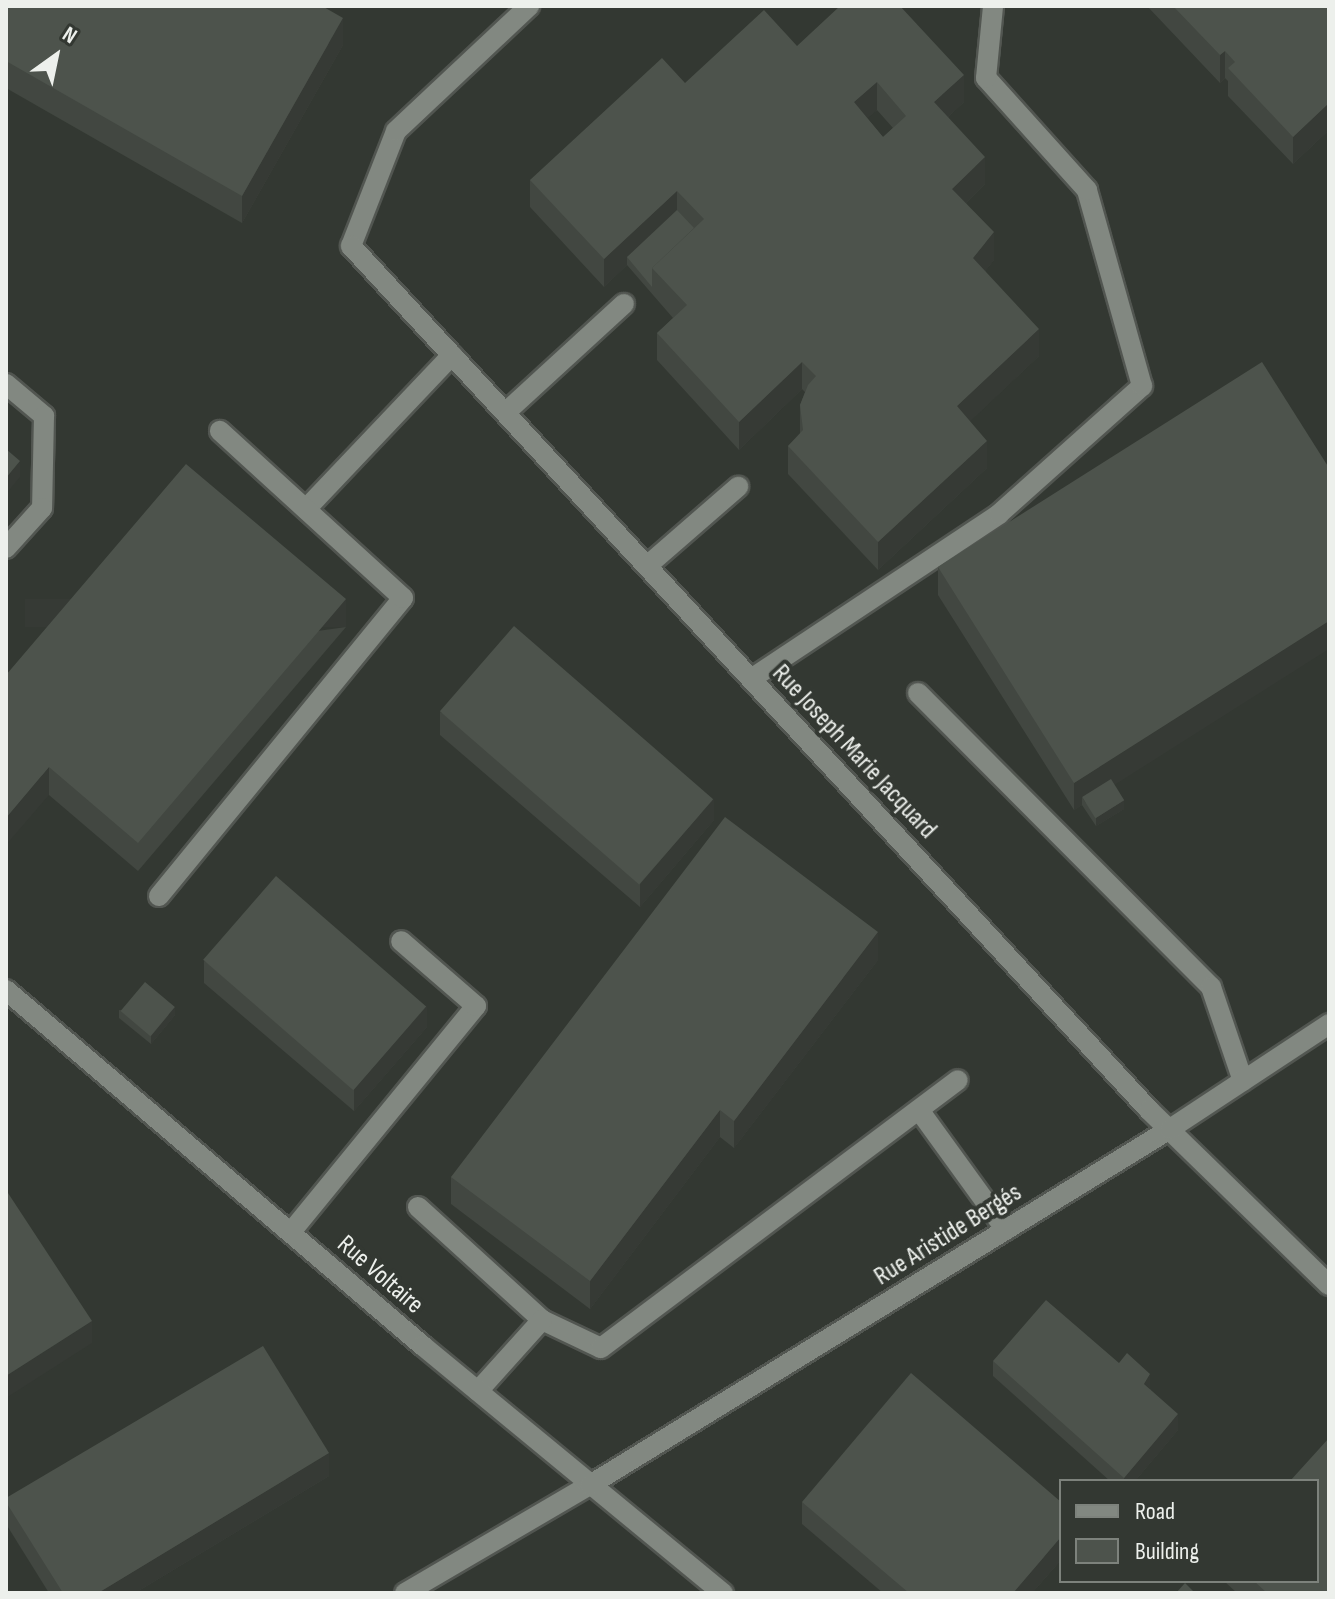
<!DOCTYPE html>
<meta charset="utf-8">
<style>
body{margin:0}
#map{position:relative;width:1335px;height:1599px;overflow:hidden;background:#333832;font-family:"Sofia Sans Condensed",sans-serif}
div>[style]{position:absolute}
.roads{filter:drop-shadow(2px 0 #525651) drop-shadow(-2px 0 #525651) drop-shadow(0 2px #525651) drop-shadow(0 -2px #525651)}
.service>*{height:20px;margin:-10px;padding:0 10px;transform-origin:10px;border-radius:10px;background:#828881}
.minor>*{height:20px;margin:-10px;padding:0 10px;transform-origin:10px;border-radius:10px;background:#828881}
.wall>*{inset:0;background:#424741}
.shaded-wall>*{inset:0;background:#363a35;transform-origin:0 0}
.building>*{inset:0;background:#4d534c;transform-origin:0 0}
span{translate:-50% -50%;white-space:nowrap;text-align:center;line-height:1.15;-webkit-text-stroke:8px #333832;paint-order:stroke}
.street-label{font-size:26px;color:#edf0ec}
.frame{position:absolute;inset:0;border:8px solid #edf0ec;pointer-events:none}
.legend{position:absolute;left:1059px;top:1479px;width:260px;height:104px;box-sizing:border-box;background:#333832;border:2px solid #7d827c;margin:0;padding:10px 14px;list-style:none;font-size:24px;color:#edf0ec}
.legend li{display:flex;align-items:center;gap:16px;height:40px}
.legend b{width:40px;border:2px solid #7d827c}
.north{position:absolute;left:16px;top:16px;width:80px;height:80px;-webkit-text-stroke:6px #333832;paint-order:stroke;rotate:33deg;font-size:22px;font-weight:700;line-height:32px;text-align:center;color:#edf0ec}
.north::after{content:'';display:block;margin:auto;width:28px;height:36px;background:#edf0ec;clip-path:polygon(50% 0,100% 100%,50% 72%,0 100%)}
</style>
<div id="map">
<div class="roads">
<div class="service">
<div style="left:351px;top:246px;width:123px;rotate:-68.6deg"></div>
<div style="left:396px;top:131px;width:183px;rotate:-43.2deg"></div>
<div style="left:6px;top:384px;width:50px;rotate:40.1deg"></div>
<div style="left:44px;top:416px;width:92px;rotate:91.2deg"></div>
<div style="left:42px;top:508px;width:54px;rotate:132deg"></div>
<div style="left:506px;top:412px;width:160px;rotate:-42.5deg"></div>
<div style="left:306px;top:509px;width:212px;rotate:-46.5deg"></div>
<div style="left:647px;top:566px;width:121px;rotate:-41deg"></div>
<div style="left:751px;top:679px;width:298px;rotate:-33.6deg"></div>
<div style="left:999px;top:514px;width:192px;rotate:-41.8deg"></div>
<div style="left:1142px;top:386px;width:204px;rotate:-105.7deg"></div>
<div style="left:1087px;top:190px;width:151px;rotate:-132deg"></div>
<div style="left:986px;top:78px;width:72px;rotate:-84.4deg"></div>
<div style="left:918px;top:693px;width:415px;rotate:45.1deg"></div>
<div style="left:1211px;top:987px;width:99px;rotate:71.2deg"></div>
<div style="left:159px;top:896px;width:385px;rotate:-50.7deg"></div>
<div style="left:403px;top:598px;width:248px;rotate:-137.6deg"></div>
<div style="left:919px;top:1110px;width:148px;rotate:54.1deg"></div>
<div style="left:418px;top:1207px;width:168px;rotate:42.3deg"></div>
<div style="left:542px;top:1320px;width:65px;rotate:25.4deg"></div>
<div style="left:601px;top:1348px;width:446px;rotate:-36.9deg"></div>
<div style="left:291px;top:1232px;width:292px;rotate:-50.7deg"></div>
<div style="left:476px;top:1006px;width:99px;rotate:-139.1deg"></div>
<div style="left:478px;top:1391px;width:96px;rotate:-48deg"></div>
<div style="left:405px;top:1593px;width:214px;rotate:-30.3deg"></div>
</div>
<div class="minor">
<div style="left:351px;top:246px;width:1176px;rotate:47.27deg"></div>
<div style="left:1149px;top:1110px;width:251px;rotate:44.2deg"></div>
<div style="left:6px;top:990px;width:548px;rotate:40.49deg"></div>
<div style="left:423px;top:1346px;width:389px;rotate:39.5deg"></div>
<div style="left:590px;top:1485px;width:681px;rotate:-31.54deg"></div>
<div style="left:1170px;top:1129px;width:191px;rotate:-33.4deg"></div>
</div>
</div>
<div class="wall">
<div style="clip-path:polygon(6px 6px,343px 45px,242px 223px,6px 88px)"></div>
<div style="clip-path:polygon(1147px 6px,1329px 6px,1329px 130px,1293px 164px,1228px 96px,1228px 81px,1225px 78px,1220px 83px)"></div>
<div style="clip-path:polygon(evenodd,797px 46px,964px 102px,948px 117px,985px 184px,966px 203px,994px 260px,985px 271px,1039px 356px,970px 421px,987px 468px,878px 570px,788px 474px,788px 446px,800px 434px,800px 405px,805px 392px,802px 389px,739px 450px,657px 360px,657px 333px,673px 318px,627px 265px,604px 287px,530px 207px,530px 180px,685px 83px,797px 46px,877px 110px,893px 128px,883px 137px,867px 118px,877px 110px)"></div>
<div style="clip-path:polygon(938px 567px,1114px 785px,1124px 809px,1096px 826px,1082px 805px,1074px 810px,938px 595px)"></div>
<div style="clip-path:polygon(346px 627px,138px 871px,49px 795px,6px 675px)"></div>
<div style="clip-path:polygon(440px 712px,714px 820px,640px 907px,440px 735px)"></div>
<div style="clip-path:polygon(878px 960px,734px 1148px,720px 1137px,590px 1309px,451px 1204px,451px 1177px)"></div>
<div style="clip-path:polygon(204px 961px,427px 1027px,354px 1111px,204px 983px)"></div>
<div style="clip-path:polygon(119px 1010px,175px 1015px,151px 1044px,119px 1018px)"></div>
<div style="clip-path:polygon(993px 1361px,1150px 1389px,1178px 1430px,1135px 1481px,1110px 1481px,993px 1376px)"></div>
<div style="clip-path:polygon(329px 1476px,135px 1593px,49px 1593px,6px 1524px,6px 1498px)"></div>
<div style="clip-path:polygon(802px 1502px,1061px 1560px,1032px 1593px,883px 1593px,802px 1524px)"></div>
<div style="clip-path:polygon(1224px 1581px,1317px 1581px,1329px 1593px,1237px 1593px)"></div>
</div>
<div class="shaded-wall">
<div style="clip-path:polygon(343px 18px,343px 45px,242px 223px,242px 196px)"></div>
<div style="clip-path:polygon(1225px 51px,1225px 78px,1220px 83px,1220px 55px)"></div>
<div style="clip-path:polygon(964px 75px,964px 102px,934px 130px,934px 102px)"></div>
<div style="clip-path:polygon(877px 82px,877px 110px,854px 130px,854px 102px)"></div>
<div style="clip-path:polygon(1329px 103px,1329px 130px,1293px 164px,1293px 137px)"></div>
<div style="clip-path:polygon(985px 157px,985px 184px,952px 217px,952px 189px)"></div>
<div style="clip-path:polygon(677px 191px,677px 218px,627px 257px,627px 265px,604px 287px,604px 259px)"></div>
<div style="clip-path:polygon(994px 232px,994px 260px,973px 286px,973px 258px)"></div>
<div style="clip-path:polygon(1039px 329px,1039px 356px,957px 434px,957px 406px)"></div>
<div style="clip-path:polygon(802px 362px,802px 389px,739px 450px,739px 422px)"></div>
<div style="clip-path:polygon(987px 441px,987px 468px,878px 570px,878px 542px)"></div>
<div style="clip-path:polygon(20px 461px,20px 477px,6px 494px,6px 478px)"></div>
<div style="left:346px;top:599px;width:28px;height:321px;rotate:90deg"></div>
<div style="clip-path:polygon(1329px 621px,1329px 649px,1086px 803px,1082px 797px,1082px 805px,1074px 810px,1074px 783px)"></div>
<div style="clip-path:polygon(49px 767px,49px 795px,6px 845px,6px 818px)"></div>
<div style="clip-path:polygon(714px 798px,714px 820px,640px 907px,640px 884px)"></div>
<div style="clip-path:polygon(1124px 800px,1124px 809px,1096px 826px,1096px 818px)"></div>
<div style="clip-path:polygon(878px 932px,878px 960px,734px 1148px,734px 1121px)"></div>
<div style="clip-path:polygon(427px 1005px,427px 1027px,354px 1111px,354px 1089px)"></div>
<div style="clip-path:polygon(175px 1007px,175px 1015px,151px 1044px,151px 1036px)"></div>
<div style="clip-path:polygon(720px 1110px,720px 1137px,590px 1309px,590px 1281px)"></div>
<div style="clip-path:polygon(92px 1321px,92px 1343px,6px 1398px,6px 1376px)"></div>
<div style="clip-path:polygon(1150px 1374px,1150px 1389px,1144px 1384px)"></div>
<div style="clip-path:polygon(1178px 1414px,1178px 1430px,1135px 1481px,1124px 1481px,1124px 1478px)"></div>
<div style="clip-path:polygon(329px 1453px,329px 1476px,135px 1593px,98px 1593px)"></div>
<div style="clip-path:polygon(1061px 1537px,1061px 1560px,1032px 1593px,1013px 1593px)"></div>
</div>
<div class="building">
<div style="clip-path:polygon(6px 6px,322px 6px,343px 18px,242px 196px,6px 61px)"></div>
<div style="clip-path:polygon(evenodd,840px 6px,900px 6px,964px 75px,934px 102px,985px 157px,952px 189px,994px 232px,973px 258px,1039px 329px,957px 406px,987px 441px,878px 542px,788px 446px,803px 430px,800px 405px,808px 385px,816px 376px,802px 362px,739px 422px,657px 333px,687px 305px,652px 268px,704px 219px,677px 191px,604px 259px,530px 180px,662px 58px,685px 83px,764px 10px,797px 46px,840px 6px,877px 82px,906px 116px,883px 137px,854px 102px,877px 82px)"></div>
<div style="clip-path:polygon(1173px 6px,1329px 6px,1329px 103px,1293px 137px,1228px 68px,1235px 62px,1225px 51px,1220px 55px)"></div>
<div style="clip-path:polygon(677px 210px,694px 228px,652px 268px,652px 287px,627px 257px)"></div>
<div style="clip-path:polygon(1262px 362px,1329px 468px,1329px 621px,1074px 783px,938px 567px)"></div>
<div style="clip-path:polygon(6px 449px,20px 461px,6px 478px)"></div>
<div style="clip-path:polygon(186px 464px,346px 599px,138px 843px,49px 767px,6px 818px,6px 675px)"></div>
<div style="left:514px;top:626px;width:264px;height:113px;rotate:41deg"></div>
<div style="left:1111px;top:779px;width:25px;height:34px;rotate:58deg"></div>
<div style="clip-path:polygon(725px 817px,878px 932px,734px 1121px,720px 1110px,590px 1281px,451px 1177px)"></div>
<div style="left:276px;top:876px;width:199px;height:111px;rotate:41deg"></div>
<div style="left:145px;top:982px;width:39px;height:38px;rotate:40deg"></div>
<div style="clip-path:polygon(6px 1190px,92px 1321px,6px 1376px)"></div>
<div style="clip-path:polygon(1046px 1300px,1119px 1363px,1127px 1353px,1150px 1374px,1144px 1384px,1178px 1414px,1124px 1478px,993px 1361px)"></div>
<div style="clip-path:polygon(263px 1346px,329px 1453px,98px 1593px,63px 1593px,6px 1502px,6px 1498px)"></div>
<div style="clip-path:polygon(911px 1373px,1061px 1502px,1061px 1537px,1013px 1593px,909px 1593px,802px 1502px)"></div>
<div style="clip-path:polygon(1329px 1438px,1329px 1593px,1267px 1593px,1254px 1581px,1317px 1581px,1317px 1481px,1290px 1481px)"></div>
<div style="clip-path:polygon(1185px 1583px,1195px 1593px,1176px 1593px)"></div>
</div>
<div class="street-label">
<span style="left:854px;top:752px;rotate:47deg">Rue Joseph Marie Jacquard</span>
<span style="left:948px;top:1235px;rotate:-32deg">Rue Aristide Bergés</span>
<span style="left:380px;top:1275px;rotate:41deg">Rue Voltaire</span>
</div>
<div class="frame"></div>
<ul class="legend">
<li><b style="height:10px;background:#828881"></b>Road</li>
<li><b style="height:22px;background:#4d534c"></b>Building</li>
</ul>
<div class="north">N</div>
</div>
